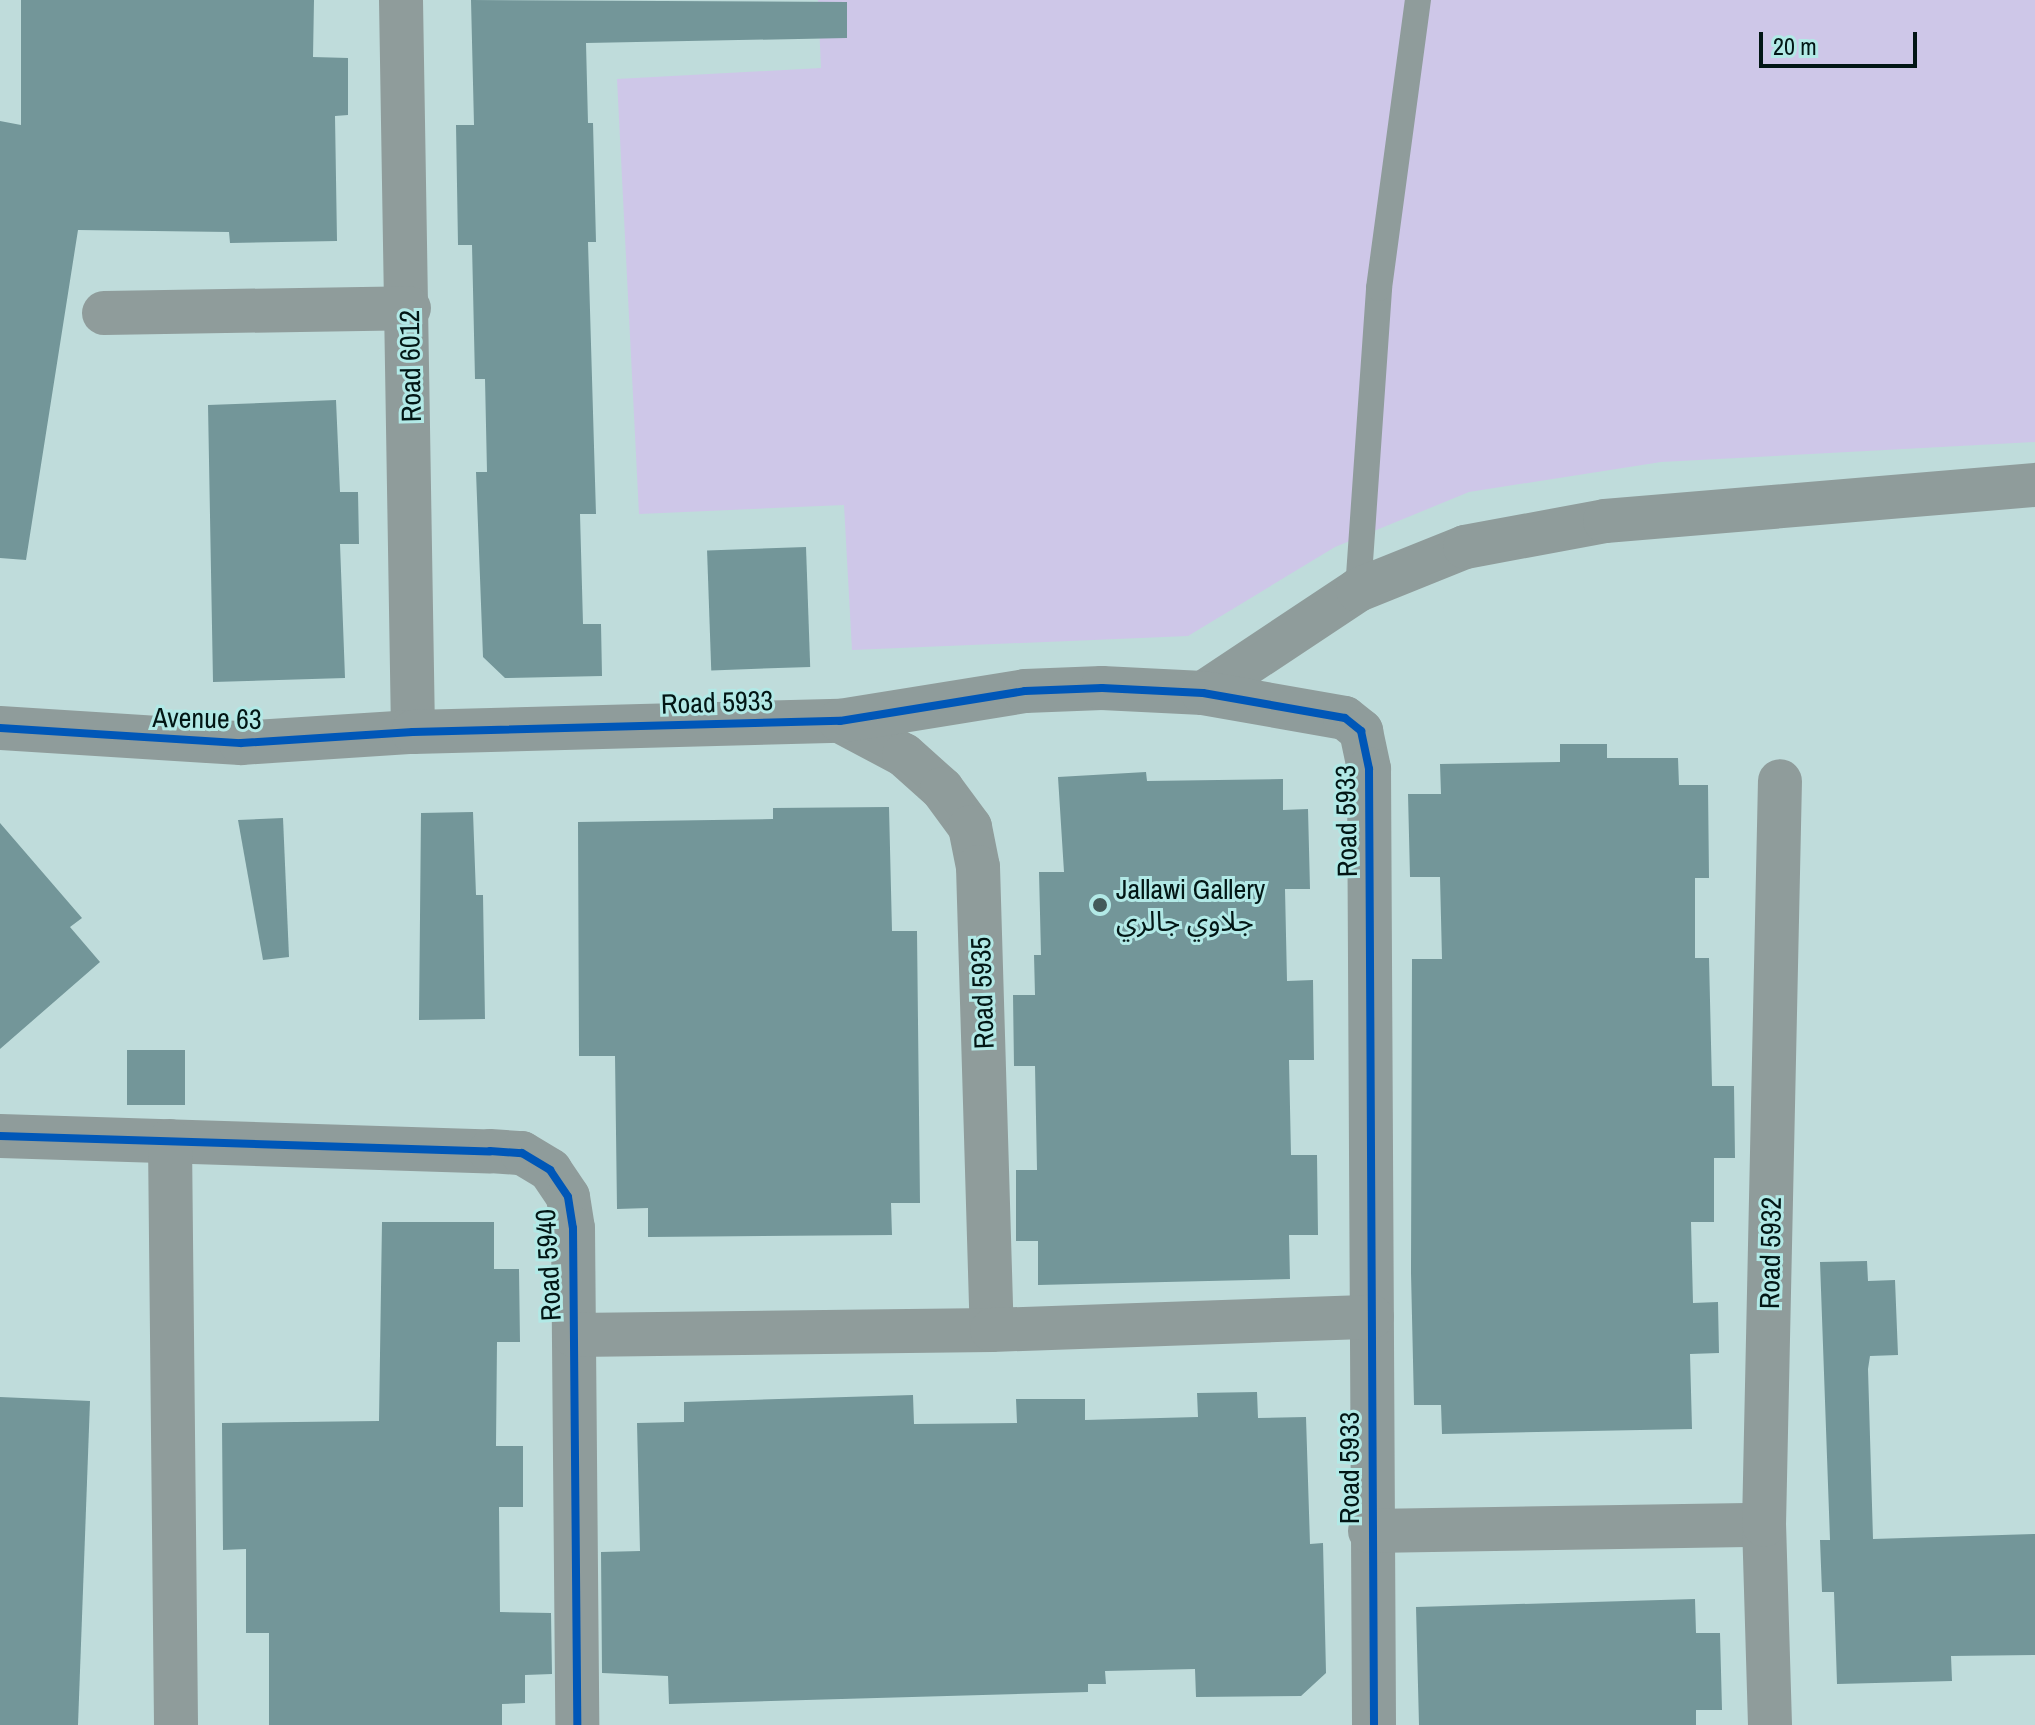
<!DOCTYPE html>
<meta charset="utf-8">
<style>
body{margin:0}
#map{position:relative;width:2035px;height:1725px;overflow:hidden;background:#bfdcdb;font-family:"Archivo Narrow","Noto Sans Arabic",sans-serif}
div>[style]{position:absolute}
.green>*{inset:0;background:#cec7e8}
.building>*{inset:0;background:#739699;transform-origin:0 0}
.lane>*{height:26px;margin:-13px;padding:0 13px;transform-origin:13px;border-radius:13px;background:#8f9c9b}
.street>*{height:44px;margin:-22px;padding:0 22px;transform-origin:22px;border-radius:22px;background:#8f9c9b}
.cycleway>*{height:8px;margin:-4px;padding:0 4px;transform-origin:4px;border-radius:4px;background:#0057b8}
.dots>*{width:22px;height:22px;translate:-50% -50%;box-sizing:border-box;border:4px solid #b2e9e6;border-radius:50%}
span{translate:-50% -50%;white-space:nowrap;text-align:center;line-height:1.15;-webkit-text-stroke:6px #b2e9e6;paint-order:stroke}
.street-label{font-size:28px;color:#021615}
.poi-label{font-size:28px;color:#021615}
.left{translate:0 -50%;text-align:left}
.scale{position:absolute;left:1759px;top:32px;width:158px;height:36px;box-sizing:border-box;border:4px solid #021615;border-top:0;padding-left:10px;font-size:24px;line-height:28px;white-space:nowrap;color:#021615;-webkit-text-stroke:6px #b2e9e6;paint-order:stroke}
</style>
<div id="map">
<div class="green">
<div style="clip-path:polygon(818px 0,2035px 0,2035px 442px,1661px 462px,1469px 492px,1335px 547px,1188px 636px,852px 650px,844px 505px,639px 514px,617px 79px,821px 68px)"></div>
</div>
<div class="building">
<div style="clip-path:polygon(21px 0,314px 0,313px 57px,348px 58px,348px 115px,335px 116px,337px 241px,230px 243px,229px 232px,78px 230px,26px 560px,0 558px,0 121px,21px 125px)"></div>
<div style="clip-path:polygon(471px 0,847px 2px,847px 38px,586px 43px,588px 123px,593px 123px,596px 242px,588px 242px,596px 514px,580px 514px,583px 624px,601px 624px,602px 676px,505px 678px,483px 657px,476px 472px,487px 472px,485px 379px,475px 379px,472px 245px,458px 245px,456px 125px,474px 125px)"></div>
<div style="clip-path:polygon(336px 400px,340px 492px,358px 492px,359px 544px,340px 544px,345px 678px,213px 682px,208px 405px)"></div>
<div style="left:806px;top:547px;width:120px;height:99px;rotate:88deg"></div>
<div style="clip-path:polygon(1560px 744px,1607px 744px,1607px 758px,1678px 758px,1679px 785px,1708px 785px,1709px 878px,1695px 878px,1695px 958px,1709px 958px,1712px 1086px,1734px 1086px,1735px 1158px,1714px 1158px,1714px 1222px,1691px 1222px,1693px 1303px,1718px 1302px,1719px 1353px,1690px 1354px,1692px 1429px,1442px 1434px,1441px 1405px,1414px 1405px,1411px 1273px,1412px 959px,1442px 959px,1440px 877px,1410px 877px,1408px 794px,1441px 794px,1440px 764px,1560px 762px)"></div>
<div style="clip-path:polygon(1146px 772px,1147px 781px,1283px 779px,1283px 810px,1308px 809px,1310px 889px,1285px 889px,1287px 981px,1313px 980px,1314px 1060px,1289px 1060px,1291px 1155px,1317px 1155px,1318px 1235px,1289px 1235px,1290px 1279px,1038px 1285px,1038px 1241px,1016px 1241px,1016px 1170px,1037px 1170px,1035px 1066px,1014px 1066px,1013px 995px,1035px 995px,1034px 955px,1041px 955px,1039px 872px,1064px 872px,1058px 777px)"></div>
<div style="clip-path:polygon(889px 807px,892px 931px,917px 931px,920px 1203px,891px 1203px,892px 1235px,648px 1237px,648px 1208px,617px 1209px,615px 1056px,579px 1056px,578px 822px,773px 819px,773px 808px)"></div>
<div style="clip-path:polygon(473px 812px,476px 895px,483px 895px,485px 1019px,419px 1020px,421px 813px)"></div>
<div style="clip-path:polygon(283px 818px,289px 957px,263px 960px,238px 820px)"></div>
<div style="clip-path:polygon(0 823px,82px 918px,70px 927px,100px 962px,0 1049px)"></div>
<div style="left:127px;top:1050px;width:58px;height:55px"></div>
<div style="clip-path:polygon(382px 1222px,494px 1222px,494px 1269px,519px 1269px,520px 1342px,497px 1342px,496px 1446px,523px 1446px,523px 1507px,499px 1507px,500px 1612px,551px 1613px,552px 1674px,525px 1675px,525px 1703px,502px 1704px,502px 1725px,269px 1725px,269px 1633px,246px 1633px,246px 1549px,223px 1550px,222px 1423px,379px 1421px)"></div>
<div style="clip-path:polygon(1867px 1261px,1868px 1281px,1895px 1280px,1898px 1355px,1870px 1356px,1868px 1369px,1873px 1539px,2035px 1534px,2035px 1655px,1951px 1656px,1952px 1681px,1837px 1684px,1834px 1592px,1822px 1592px,1820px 1540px,1830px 1540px,1820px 1262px)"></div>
<div style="clip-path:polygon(1257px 1392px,1258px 1418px,1306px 1417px,1310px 1544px,1323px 1543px,1326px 1673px,1301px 1696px,1196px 1697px,1195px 1669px,1105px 1671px,1106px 1684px,1088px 1684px,1088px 1692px,669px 1704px,668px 1676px,602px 1673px,601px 1552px,640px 1551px,637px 1423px,684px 1422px,684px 1402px,913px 1395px,914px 1424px,1017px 1423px,1016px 1399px,1085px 1399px,1085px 1420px,1198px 1417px,1197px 1393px)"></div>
<div style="clip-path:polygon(0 1397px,90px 1401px,78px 1725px,0 1725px)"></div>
<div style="clip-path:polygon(1695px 1599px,1696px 1633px,1720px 1633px,1722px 1710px,1696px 1710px,1696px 1725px,1419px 1725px,1416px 1607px)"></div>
</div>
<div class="lane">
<div style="left:1358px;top:590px;width:303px;rotate:-86deg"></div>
<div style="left:1379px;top:288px;width:291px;rotate:-82.3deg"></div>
</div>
<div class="street">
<div style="left:401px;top:0;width:732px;rotate:89.06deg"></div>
<div style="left:104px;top:313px;width:305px;rotate:-0.9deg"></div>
<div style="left:1203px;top:693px;width:186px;rotate:-33.6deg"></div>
<div style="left:1358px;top:590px;width:115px;rotate:-21.9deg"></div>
<div style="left:1465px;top:547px;width:142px;rotate:-10.5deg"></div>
<div style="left:1605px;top:521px;width:432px;rotate:-4.8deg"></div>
<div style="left:840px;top:721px;width:72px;rotate:28deg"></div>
<div style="left:904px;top:755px;width:51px;rotate:41.8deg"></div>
<div style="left:942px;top:789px;width:47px;rotate:53.6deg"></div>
<div style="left:970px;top:827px;width:41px;rotate:78.7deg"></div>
<div style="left:978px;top:867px;width:463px;rotate:88.3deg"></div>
<div style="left:0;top:728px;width:241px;rotate:3.6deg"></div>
<div style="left:241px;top:743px;width:172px;rotate:-3.7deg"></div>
<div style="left:413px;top:732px;width:427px;rotate:-1.5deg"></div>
<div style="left:840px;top:721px;width:187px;rotate:-9.2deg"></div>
<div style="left:1025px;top:691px;width:77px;rotate:-2.2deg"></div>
<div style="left:1102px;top:688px;width:101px;rotate:2.8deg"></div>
<div style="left:1203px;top:693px;width:144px;rotate:10deg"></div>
<div style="left:1345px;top:718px;width:21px;rotate:39deg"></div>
<div style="left:1361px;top:731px;width:39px;rotate:78deg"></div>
<div style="left:1369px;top:769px;width:956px;rotate:89.7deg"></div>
<div style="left:0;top:1136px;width:490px;rotate:1.8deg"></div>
<div style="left:490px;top:1151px;width:32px;rotate:4deg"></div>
<div style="left:522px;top:1153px;width:33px;rotate:31deg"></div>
<div style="left:550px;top:1170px;width:32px;rotate:56deg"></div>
<div style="left:568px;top:1197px;width:31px;rotate:81deg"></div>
<div style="left:573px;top:1228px;width:497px;rotate:89.5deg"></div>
<div style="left:170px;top:1141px;width:584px;rotate:89.41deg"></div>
<div style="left:574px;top:1335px;width:418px;rotate:-0.7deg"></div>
<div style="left:992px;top:1330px;width:380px;rotate:-2deg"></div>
<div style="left:1370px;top:1531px;width:394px;rotate:-0.9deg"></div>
<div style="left:1770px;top:1725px;width:200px;rotate:-91.7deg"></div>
<div style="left:1764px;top:1525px;width:744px;rotate:-88.77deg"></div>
</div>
<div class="cycleway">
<div style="left:0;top:728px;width:241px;rotate:3.6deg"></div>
<div style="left:241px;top:743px;width:172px;rotate:-3.7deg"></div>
<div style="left:413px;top:732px;width:427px;rotate:-1.5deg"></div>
<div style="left:840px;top:721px;width:187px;rotate:-9.2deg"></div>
<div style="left:1025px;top:691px;width:77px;rotate:-2.2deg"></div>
<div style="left:1102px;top:688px;width:101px;rotate:2.8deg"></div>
<div style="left:1203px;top:693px;width:144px;rotate:10deg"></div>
<div style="left:1345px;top:718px;width:21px;rotate:39deg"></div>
<div style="left:1361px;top:731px;width:39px;rotate:78deg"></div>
<div style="left:1369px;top:769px;width:956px;rotate:89.7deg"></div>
<div style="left:0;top:1136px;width:490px;rotate:1.8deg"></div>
<div style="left:490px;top:1151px;width:32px;rotate:4deg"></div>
<div style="left:522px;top:1153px;width:33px;rotate:31deg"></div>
<div style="left:550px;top:1170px;width:32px;rotate:56deg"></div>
<div style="left:568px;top:1197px;width:31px;rotate:81deg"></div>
<div style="left:573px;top:1228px;width:497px;rotate:89.5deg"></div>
</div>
<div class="dots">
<div style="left:1100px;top:905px;background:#445b5a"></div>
</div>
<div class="street-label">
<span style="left:410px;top:366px;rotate:-91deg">Road 6012</span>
<span style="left:717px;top:702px;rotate:-2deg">Road 5933</span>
<span style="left:207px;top:718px;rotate:1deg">Avenue 63</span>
<span style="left:1346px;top:821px;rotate:-91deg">Road 5933</span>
<span style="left:982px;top:993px;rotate:-92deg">Road 5935</span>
<span style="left:1770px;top:1253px;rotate:-89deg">Road 5932</span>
<span style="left:548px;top:1265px;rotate:-93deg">Road 5940</span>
<span style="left:1349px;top:1468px;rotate:-90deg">Road 5933</span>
</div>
<div class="poi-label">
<span class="left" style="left:1116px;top:905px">Jallawi Gallery<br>جلاوي جالري</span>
</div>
<div class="scale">20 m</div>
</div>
